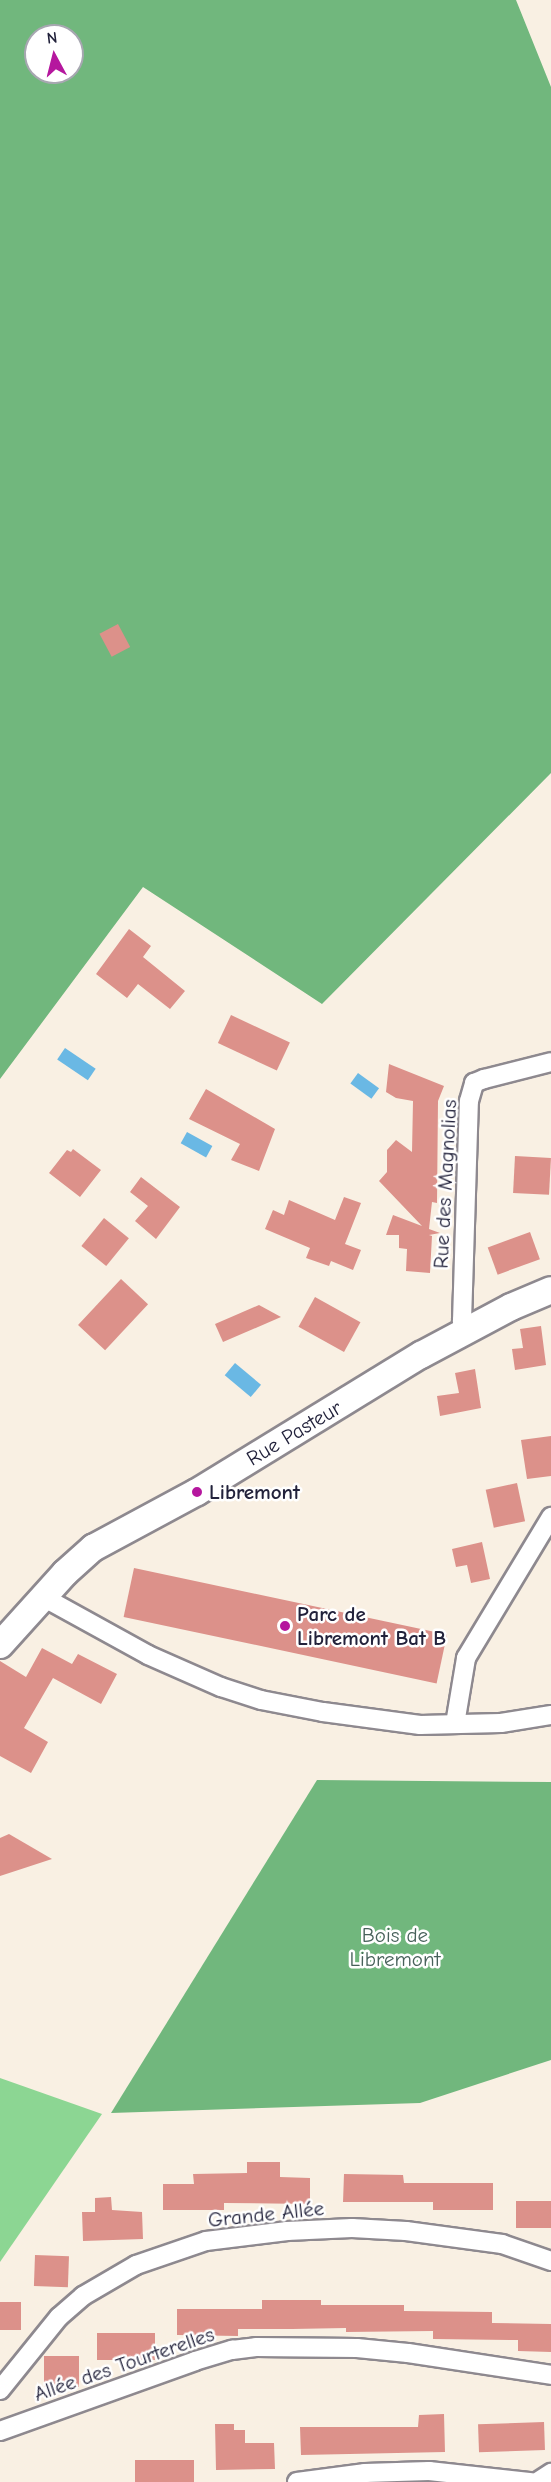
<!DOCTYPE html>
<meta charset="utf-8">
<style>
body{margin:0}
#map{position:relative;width:551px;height:2482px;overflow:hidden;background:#f9f0e3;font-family:"Comic Neue",sans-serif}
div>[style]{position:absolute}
.green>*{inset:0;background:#8cd693}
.forest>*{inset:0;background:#71b77d}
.water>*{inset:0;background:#6ab8e4;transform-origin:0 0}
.building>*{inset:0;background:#dc918a;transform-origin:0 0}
.roads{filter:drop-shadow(2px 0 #8e898f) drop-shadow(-2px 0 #8e898f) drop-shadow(0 2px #8e898f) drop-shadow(0 -2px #8e898f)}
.street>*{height:18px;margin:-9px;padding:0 9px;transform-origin:9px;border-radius:9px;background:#fff}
.secondary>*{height:26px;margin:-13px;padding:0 13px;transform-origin:13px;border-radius:13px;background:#fff}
.dots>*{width:16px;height:16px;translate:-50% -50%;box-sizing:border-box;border:3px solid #fff;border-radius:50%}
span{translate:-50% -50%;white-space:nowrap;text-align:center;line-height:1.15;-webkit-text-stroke:5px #fff;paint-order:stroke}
.street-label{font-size:21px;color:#22223b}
.poi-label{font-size:21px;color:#22223b;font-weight:700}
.left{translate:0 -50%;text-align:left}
.park-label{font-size:21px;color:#47615a}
.north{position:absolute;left:24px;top:24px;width:60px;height:60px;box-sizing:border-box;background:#fff;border:2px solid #a7a7b1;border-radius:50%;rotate:353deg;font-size:16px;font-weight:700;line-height:24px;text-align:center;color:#22223b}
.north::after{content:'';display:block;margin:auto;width:21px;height:27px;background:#b5179e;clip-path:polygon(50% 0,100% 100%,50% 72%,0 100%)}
</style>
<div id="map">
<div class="green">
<div style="clip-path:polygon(0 2078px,102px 2114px,0 2262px)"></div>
</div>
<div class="forest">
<div style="clip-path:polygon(evenodd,0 0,516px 0,551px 87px,551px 773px,322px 1004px,143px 887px,0 1079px,0 0,36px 36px,72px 36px,72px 72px,36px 72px,36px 36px)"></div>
<div style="clip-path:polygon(317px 1780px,551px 1782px,551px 2060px,420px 2103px,111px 2113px)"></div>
</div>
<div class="water">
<div style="left:65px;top:1048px;width:37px;height:14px;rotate:34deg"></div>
<div style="left:358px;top:1073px;width:26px;height:13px;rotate:36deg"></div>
<div style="left:187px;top:1132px;width:29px;height:13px;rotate:29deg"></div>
<div style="left:235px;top:1363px;width:34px;height:16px;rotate:40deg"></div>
</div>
<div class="building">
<div style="left:118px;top:624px;width:26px;height:21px;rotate:62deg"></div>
<div style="clip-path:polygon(129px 929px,151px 946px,143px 957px,185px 991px,170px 1009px,138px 984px,127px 998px,96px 974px)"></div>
<div style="left:231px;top:1015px;width:65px;height:31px;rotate:25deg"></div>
<div style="clip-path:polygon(389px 1064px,444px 1086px,438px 1101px,437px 1203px,432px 1202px,429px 1229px,440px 1233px,429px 1235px,432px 1236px,430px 1273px,406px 1271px,407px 1249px,399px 1248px,399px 1235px,386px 1235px,393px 1215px,422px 1226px,379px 1181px,387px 1172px,387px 1150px,396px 1140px,412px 1152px,413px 1101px,396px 1098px,386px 1092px)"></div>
<div style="clip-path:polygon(206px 1089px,275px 1129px,259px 1171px,231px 1160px,240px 1144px,189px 1119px)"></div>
<div style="clip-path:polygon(73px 1149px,101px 1170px,80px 1197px,49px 1173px,67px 1150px,71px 1152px)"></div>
<div style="left:515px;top:1156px;width:36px;height:37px;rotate:3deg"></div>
<div style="clip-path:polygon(141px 1177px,180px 1207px,156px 1239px,135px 1221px,148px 1206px,130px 1192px)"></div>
<div style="clip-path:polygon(344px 1197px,361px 1203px,345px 1244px,361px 1250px,353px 1270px,331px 1261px,329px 1266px,306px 1258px,310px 1248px,265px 1229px,273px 1210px,284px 1215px,289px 1200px,335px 1220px)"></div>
<div style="left:104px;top:1218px;width:32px;height:36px;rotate:39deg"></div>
<div style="left:530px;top:1232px;width:29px;height:45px;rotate:70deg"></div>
<div style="left:121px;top:1279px;width:37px;height:63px;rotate:43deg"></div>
<div style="left:315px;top:1297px;width:52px;height:34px;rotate:29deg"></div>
<div style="clip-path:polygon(259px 1305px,281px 1317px,223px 1342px,215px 1324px)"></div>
<div style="clip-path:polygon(541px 1326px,546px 1365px,515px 1370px,512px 1349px,523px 1348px,520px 1329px)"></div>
<div style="clip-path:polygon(475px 1369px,481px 1408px,440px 1416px,437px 1396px,459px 1393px,455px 1373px)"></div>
<div style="clip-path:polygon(551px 1436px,551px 1476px,527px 1479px,521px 1440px)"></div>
<div style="left:517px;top:1483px;width:39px;height:32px;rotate:78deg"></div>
<div style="clip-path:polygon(482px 1542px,490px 1579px,471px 1583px,467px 1565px,456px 1567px,452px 1549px)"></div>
<div style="left:134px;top:1568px;width:320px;height:50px;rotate:12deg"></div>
<div style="clip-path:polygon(42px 1648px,72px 1664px,78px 1654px,117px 1674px,101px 1704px,53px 1678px,24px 1728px,48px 1742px,31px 1773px,0 1756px,0 1661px,26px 1677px)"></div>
<div style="clip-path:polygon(9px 1834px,52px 1859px,0 1876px,0 1838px)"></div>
<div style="clip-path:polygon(247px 2162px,280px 2162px,280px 2177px,310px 2178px,310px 2204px,224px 2203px,224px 2210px,163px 2210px,163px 2184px,194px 2184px,193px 2174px,247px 2173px)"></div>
<div style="clip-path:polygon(344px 2174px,403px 2175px,404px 2183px,493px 2183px,493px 2210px,433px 2210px,433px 2202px,343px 2202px)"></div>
<div style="clip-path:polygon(111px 2197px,112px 2210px,142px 2212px,143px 2239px,83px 2241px,82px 2212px,95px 2212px,95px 2198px)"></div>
<div style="left:516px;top:2201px;width:35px;height:27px"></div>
<div style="left:35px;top:2255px;width:34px;height:31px;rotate:2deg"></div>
<div style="clip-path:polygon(262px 2300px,321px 2300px,321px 2305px,404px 2305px,404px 2311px,492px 2312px,492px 2323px,551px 2324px,551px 2352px,518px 2351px,518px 2340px,433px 2339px,433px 2331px,346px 2332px,346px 2328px,292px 2329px,238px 2329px,238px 2336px,177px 2335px,177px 2309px,262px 2309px)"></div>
<div style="left:0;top:2302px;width:21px;height:28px"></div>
<div style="left:97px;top:2333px;width:58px;height:27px"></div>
<div style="left:44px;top:2356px;width:35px;height:31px"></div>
<div style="clip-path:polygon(444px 2414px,445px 2452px,301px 2455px,300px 2427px,418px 2427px,419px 2415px)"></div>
<div style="left:544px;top:2422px;width:28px;height:66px;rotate:88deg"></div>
<div style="clip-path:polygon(215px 2424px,234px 2424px,234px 2430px,245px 2430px,245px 2443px,274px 2443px,275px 2469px,216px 2470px)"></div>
<div style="left:194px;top:2460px;width:22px;height:59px;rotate:90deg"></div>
</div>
<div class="roads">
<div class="street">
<div style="left:466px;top:1331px;width:11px;rotate:-112deg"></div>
<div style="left:462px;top:1321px;width:220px;rotate:-88.2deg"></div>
<div style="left:469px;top:1101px;width:19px;rotate:-74deg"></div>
<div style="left:474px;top:1083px;width:11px;rotate:-22deg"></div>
<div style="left:484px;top:1079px;width:69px;rotate:-14.2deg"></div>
<div style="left:43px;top:1597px;width:120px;rotate:28.9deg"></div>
<div style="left:148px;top:1655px;width:80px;rotate:23.7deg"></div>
<div style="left:221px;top:1687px;width:42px;rotate:18deg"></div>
<div style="left:261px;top:1700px;width:63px;rotate:11deg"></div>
<div style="left:323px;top:1712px;width:98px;rotate:7.6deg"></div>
<div style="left:420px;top:1725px;width:81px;rotate:-1.4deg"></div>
<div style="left:501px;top:1723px;width:51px;rotate:-9.1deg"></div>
<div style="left:455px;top:1724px;width:67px;rotate:-80.5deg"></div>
<div style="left:466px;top:1658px;width:165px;rotate:-58.9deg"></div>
<div style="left:0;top:2390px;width:94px;rotate:-51.1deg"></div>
<div style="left:59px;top:2317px;width:32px;rotate:-41deg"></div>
<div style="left:83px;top:2296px;width:61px;rotate:-30.3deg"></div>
<div style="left:136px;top:2265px;width:74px;rotate:-18.9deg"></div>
<div style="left:206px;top:2241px;width:82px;rotate:-7deg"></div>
<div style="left:287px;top:2231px;width:65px;rotate:-2.6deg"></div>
<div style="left:352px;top:2228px;width:54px;rotate:3.2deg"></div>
<div style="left:406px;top:2231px;width:97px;rotate:7.7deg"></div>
<div style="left:502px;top:2244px;width:52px;rotate:19.1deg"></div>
<div style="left:0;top:2431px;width:207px;rotate:-19.7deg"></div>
<div style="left:195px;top:2361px;width:39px;rotate:-17deg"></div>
<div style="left:232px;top:2350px;width:24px;rotate:-7deg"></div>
<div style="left:256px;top:2347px;width:101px;rotate:0.6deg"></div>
<div style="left:357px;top:2348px;width:51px;rotate:5.6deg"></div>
<div style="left:408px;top:2353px;width:145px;rotate:8.7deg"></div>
<div style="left:297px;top:2482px;width:69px;rotate:-7.5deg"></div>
<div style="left:365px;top:2473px;width:64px;rotate:-1.8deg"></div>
<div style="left:429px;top:2471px;width:103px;rotate:6.2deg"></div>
<div style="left:537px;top:2482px;width:17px;rotate:-33deg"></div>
</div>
<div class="secondary">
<div style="left:0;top:1645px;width:97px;rotate:-47.9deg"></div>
<div style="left:65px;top:1573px;width:38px;rotate:-42deg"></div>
<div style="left:93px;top:1548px;width:118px;rotate:-28.3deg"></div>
<div style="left:197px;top:1492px;width:263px;rotate:-31.5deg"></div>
<div style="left:421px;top:1355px;width:102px;rotate:-28.1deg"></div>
<div style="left:511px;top:1307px;width:43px;rotate:-23deg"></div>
</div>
</div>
<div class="dots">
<div style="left:197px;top:1492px;background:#b5179e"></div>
<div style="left:285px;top:1626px;background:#b5179e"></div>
</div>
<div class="street-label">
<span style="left:445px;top:1184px;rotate:-87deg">Rue des Magnolias</span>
<span style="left:294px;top:1433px;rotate:-31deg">Rue Pasteur</span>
<span style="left:266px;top:2214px;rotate:-6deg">Grande Allée</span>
<span style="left:124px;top:2364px;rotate:-19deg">Allée des Tourterelles</span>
</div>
<div class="poi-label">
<span class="left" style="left:209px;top:1492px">Libremont</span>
<span class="left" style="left:297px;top:1626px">Parc de<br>Libremont Bat B</span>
</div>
<div class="park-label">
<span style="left:395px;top:1947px">Bois de<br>Libremont</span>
</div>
<div class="north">N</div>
</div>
